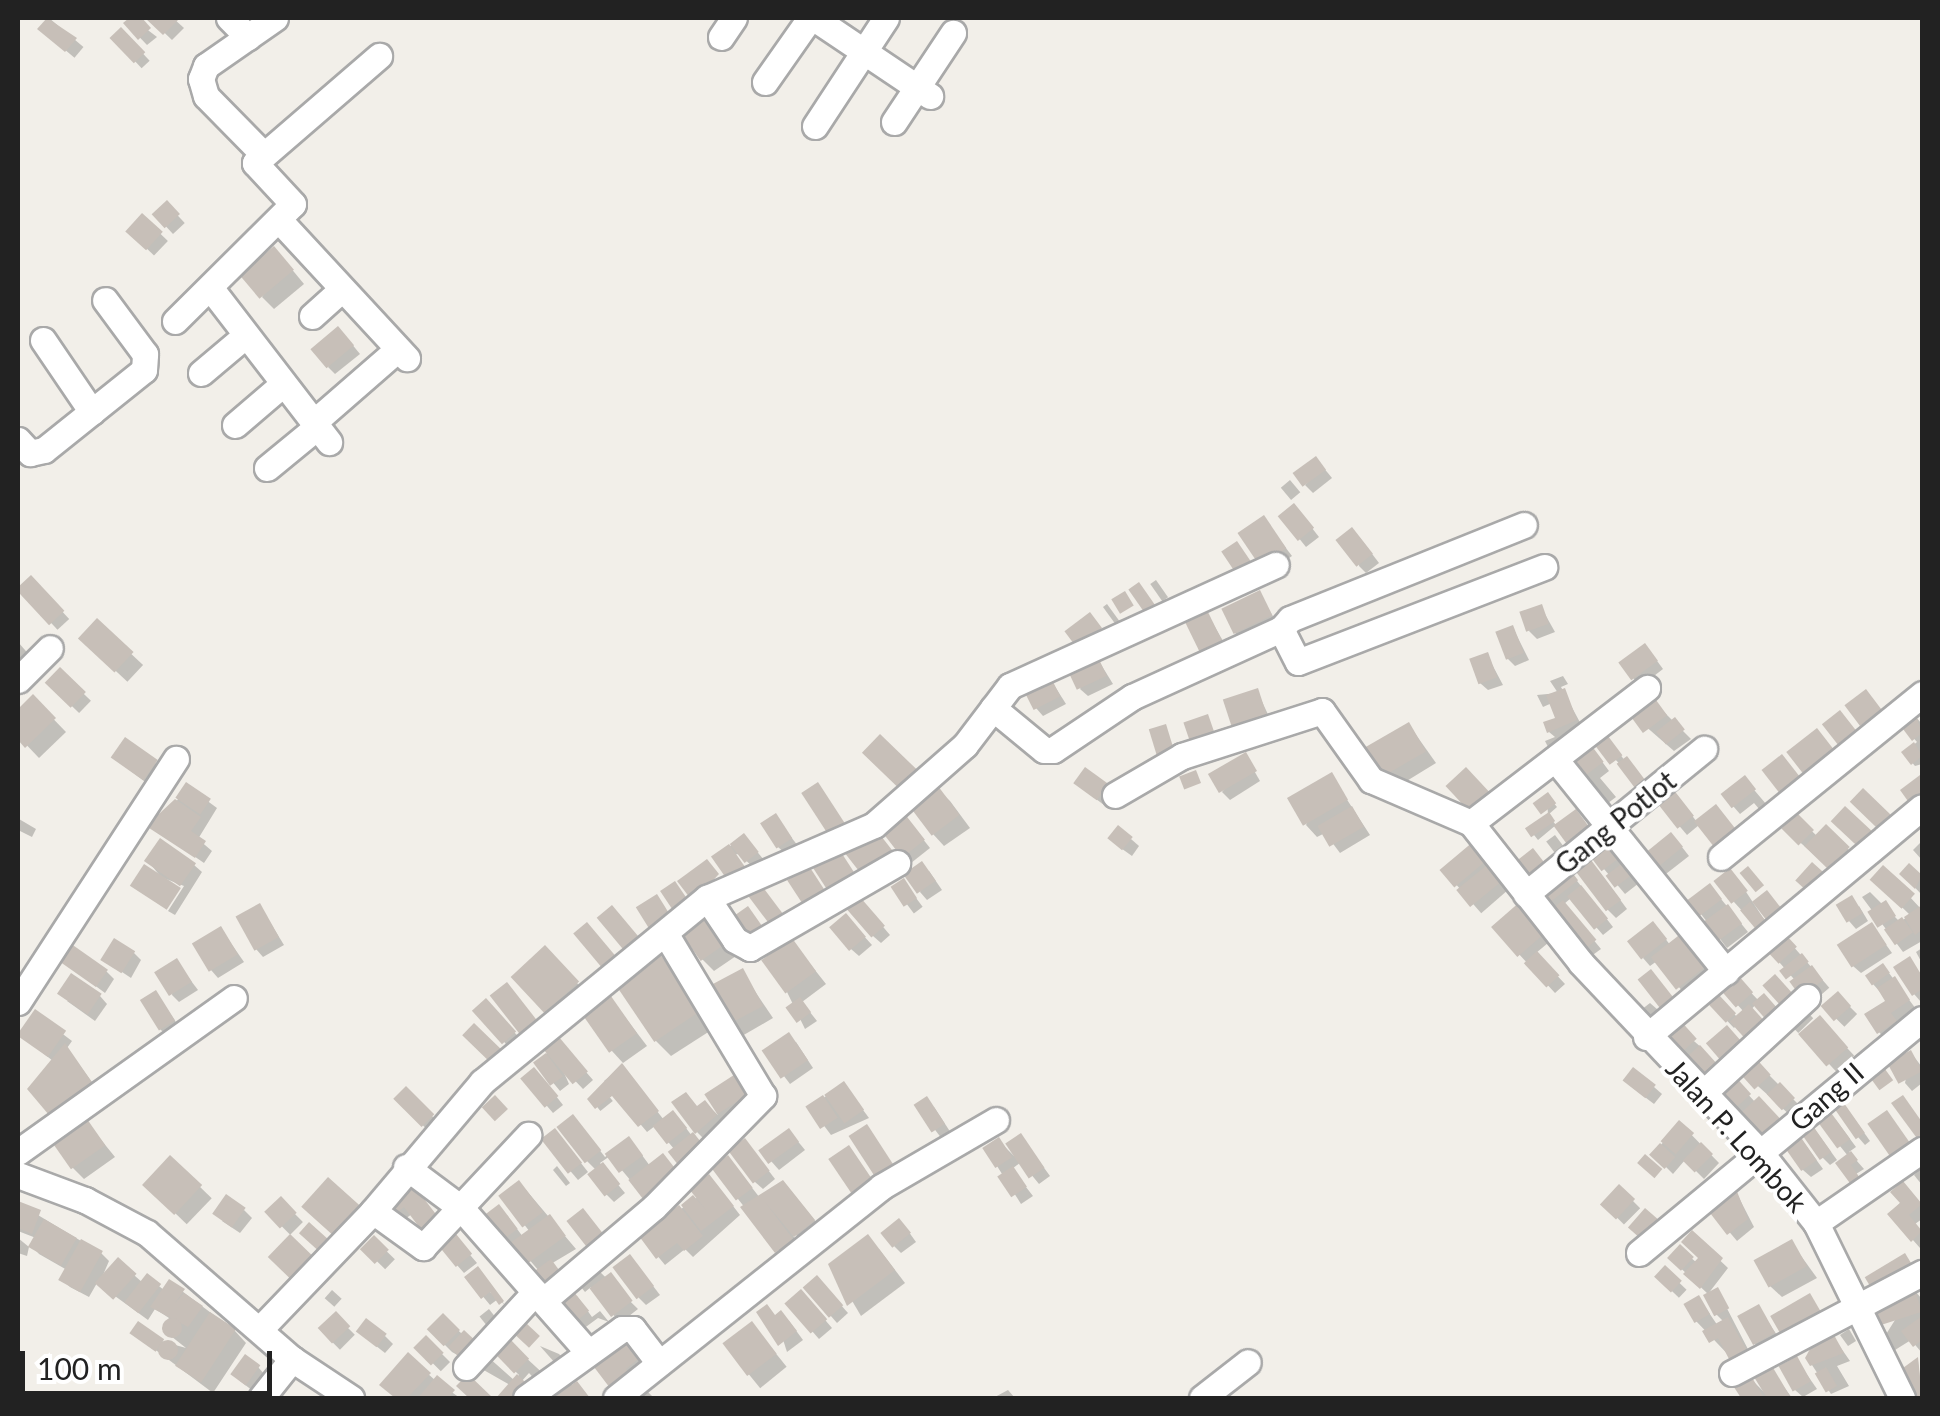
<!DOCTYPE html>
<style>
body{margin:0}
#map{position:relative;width:1940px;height:1416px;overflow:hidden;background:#f2efe9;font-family:Lato,sans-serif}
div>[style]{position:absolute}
.shadow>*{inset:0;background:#0003;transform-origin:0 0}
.building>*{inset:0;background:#c7bfb8;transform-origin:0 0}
.round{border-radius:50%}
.roads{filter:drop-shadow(2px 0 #a9a9a9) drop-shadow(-2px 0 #a9a9a9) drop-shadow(0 2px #a9a9a9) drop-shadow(0 -2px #a9a9a9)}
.minor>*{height:25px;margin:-12.5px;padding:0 12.5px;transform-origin:12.5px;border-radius:12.5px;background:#fff}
span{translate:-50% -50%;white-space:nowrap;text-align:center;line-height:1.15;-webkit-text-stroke:8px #fff;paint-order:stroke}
.street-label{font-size:28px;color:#222}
.frame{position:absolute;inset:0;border:20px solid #222;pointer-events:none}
.scale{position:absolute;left:20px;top:1351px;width:252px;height:45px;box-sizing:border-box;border:5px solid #222;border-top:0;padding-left:12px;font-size:30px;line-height:35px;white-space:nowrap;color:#222;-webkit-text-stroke:8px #fff;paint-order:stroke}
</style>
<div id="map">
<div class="shadow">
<div style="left:49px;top:18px;width:45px;height:14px;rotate:40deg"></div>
<div style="clip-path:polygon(132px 18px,157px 37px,147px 45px,126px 23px)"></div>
<div style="clip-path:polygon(149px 18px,173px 18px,184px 28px,172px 40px)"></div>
<div style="left:121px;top:30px;width:42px;height:11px;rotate:47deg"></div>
<div style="left:167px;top:204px;width:26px;height:16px;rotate:47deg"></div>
<div style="left:142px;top:216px;width:36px;height:20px;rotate:44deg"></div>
<div style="clip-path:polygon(285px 261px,304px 284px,274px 309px,262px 297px)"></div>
<div style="clip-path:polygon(346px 337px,360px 354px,335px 374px,328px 367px)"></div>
<div style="clip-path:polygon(1323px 467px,1332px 478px,1313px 493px,1305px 485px)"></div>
<div style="left:1290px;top:480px;width:16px;height:12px;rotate:50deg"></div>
<div style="clip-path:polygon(1301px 514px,1319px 537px,1306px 547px,1281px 516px)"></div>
<div style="clip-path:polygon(1264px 519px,1292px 556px,1270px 571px)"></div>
<div style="clip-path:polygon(1360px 538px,1379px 563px,1366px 573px,1359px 566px)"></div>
<div style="left:31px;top:578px;width:56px;height:16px;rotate:47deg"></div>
<div style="left:1156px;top:580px;width:21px;height:7px;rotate:55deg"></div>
<div style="clip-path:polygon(1259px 593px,1277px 623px,1242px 640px,1234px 632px)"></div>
<div style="left:1107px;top:604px;width:22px;height:5px;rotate:54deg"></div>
<div style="clip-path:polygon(1541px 607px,1555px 632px,1537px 639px,1529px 631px)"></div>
<div style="clip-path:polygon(1207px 613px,1231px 655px,1212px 664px)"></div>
<div style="left:97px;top:622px;width:63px;height:23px;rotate:43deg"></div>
<div style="clip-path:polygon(1513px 628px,1529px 660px,1515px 666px,1507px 658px)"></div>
<div style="clip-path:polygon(18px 642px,39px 666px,18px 685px)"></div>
<div style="clip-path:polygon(1652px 654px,1663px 669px,1641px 686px,1633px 678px)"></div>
<div style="clip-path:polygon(1487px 655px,1503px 685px,1488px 690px,1480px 683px)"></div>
<div style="clip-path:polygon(1097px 658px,1113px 684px,1088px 696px,1080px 689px)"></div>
<div style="left:60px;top:671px;width:43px;height:17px;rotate:44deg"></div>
<div style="clip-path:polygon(1563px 676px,1568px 684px,1561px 687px,1583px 728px,1549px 749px,1545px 741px,1555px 737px,1549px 732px,1558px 720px,1552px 703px,1543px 707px,1537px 695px,1558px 693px,1550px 681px)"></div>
<div style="clip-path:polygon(1049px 677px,1066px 704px,1043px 716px,1036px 708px)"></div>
<div style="clip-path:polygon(1257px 691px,1273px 725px,1243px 736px)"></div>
<div style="clip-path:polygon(33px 698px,66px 732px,39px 758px,18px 736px,18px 712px)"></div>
<div style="clip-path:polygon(1663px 711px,1691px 739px,1674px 751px,1636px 718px)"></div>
<div style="clip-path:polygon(1915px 716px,1922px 724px,1922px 764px,1915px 766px,1904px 753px,1917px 742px,1903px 726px)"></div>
<div style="clip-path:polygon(1409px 725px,1436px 763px,1392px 790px,1381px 778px)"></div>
<div style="clip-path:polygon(881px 737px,950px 801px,970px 828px,944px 846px,933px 834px)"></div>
<div style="clip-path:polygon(1593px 738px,1609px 739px,1625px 761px,1623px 767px)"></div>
<div style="left:126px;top:741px;width:48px;height:21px;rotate:37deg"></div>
<div style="clip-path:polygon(1595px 752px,1609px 771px,1600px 778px,1616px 797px,1603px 807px,1580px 780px)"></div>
<div style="clip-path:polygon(1248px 760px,1260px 781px,1230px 800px,1222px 792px)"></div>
<div style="clip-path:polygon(1331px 775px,1370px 835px,1340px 853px,1325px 833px,1317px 837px,1306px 825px)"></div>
<div style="clip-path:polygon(1744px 778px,1772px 811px,1765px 816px,1754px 803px,1740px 814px,1733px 806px)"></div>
<div style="clip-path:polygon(187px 786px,217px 808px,198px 839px,212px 851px,204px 863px,149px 825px,158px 813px,165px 818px)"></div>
<div style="clip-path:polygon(1106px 786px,1113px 793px,1104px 805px,1084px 790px)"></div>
<div style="clip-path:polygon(1547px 795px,1557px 807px,1548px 815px,1556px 825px,1538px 840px,1530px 830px,1548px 816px)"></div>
<div style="clip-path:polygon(1680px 799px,1699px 825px,1687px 835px,1659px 802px)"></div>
<div style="clip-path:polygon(775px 816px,798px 846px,786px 854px,778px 847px)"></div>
<div style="clip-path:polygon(1797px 817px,1817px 836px,1826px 828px,1855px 856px,1837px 875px,1785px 829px)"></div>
<div style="clip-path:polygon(19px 819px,36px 829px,32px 837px,18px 830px)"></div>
<div style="clip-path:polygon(911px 824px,930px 848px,911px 863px,904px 856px)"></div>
<div style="left:1555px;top:835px;width:15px;height:11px;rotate:53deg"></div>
<div style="clip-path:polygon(744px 836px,764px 860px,754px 868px,739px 854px,715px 857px)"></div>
<div style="clip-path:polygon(1131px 839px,1139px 846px,1132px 856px,1118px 846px)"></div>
<div style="clip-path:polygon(1612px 840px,1639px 883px,1625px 894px,1604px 869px)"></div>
<div style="clip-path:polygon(1678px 842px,1689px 856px,1662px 877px,1654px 870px)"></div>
<div style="clip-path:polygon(1921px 842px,1922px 843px,1922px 860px,1913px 850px)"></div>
<div style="left:1474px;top:844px;width:57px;height:40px;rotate:49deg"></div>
<div style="clip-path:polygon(148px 861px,194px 865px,202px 872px,175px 915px,168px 911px,184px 886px,161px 877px)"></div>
<div style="clip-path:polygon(1909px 867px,1922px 879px,1922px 895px,1902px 874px)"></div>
<div style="clip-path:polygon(1883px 868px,1922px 910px,1922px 941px,1903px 952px,1862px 897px,1870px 892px,1900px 922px,1910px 915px,1873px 879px)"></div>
<div style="clip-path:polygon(1598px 870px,1627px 909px,1616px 918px,1608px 910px)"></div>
<div style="clip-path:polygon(929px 871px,942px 890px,927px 900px,920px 892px)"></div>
<div style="clip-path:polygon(1574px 877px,1613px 927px,1603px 935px,1571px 898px,1564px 904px,1601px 949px,1590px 957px,1538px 888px)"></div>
<div style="clip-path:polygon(1737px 878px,1771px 930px,1764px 935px,1734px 902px)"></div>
<div style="left:904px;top:882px;width:31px;height:11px;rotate:53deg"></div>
<div style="clip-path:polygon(1717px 894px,1748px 932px,1727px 948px,1691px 901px)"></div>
<div style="clip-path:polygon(1522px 903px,1554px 938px,1536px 953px,1565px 984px,1555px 993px,1493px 926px)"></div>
<div style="clip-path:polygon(260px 906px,284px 945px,263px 957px,256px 949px)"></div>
<div style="clip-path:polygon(1859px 906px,1868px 921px,1856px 929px,1849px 921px)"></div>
<div style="clip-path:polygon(867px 908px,890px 935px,881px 943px,873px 936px)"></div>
<div style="clip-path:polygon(719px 924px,739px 954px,714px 971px,702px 959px)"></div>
<div style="clip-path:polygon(853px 924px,872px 945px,859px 956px,851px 949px)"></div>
<div style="clip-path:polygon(1872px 925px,1892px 953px,1861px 973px,1853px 966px)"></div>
<div style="clip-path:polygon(221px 929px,244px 962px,218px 978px,211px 970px)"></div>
<div style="clip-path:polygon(1660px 932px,1671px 946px,1722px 974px,1689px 999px,1657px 961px,1650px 966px,1643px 958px)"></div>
<div style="left:1786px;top:938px;width:66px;height:21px;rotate:49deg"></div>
<div style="clip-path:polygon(792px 941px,826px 984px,802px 1002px,817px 1021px,805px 1029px,787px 992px)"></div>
<div style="clip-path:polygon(1922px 948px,1922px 963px,1916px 952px)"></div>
<div style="clip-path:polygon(656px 951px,713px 1029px,671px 1056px,655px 1040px)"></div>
<div style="clip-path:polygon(134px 953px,141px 960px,131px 978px,104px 960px)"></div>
<div style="clip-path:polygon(58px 958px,107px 972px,114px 979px,105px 993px)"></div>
<div style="clip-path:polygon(1909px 959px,1922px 976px,1921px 1002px,1914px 994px)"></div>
<div style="clip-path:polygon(556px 960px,588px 995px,558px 1023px,514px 976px)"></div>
<div style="clip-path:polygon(176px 961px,198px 990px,179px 1002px,172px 995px)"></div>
<div style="clip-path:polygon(1886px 969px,1916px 1009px,1897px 1021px,1902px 1029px,1886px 1040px,1879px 1032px,1889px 1002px,1873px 984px)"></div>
<div style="clip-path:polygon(742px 972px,773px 1018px,742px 1036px,730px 1024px)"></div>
<div style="clip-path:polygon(1738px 979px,1759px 1001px,1734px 1028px,1712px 1005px,1719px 998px,1738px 1018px,1744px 1012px,1725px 991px)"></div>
<div style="clip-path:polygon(606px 992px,647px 1046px,623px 1063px,612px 1051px)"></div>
<div style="clip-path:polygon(156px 993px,180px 1028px,167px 1036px,160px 1029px)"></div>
<div style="left:1838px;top:995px;width:27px;height:18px;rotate:45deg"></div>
<div style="clip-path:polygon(100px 996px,107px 1004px,95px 1021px,67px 1001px)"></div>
<div style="left:486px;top:1002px;width:52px;height:14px;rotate:47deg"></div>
<div style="clip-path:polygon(1650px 1003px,1702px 1048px,1707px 1087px,1637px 1013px)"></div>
<div style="left:1804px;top:1009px;width:13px;height:21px;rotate:45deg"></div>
<div style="clip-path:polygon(35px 1013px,72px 1041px,67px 1048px,108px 1104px,85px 1120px,115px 1157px,84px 1179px,72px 1167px,70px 1134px,56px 1120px,53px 1061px,20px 1035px)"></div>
<div style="left:1820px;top:1019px;width:50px;height:24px;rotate:47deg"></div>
<div style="clip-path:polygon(559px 1041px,593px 1080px,583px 1089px,561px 1066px,569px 1084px,560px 1091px,537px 1063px)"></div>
<div style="clip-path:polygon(796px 1042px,813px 1068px,790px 1084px,765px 1051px)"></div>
<div style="clip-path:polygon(1911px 1053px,1922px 1067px,1922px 1083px,1912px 1091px,1905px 1083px)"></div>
<div style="clip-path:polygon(1752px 1058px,1801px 1107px,1791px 1116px,1739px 1069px)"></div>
<div style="clip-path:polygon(622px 1067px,664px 1120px,680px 1120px,692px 1136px,674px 1149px,655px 1126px,647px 1132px,604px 1081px)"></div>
<div style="clip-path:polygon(737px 1076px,756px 1101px,704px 1139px,697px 1132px,698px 1109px,705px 1103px,718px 1115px,708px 1096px)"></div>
<div style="clip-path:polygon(541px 1077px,563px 1105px,553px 1113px,523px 1078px)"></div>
<div style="clip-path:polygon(1733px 1078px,1756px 1103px,1787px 1129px,1735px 1121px)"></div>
<div style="clip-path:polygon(844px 1084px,869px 1118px,831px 1135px,810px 1107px)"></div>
<div style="clip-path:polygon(1654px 1087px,1662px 1094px,1654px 1104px,1633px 1088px)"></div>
<div style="left:406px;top:1090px;width:47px;height:13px;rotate:45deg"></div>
<div style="left:604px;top:1090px;width:14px;height:16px;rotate:51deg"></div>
<div style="clip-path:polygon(917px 1106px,934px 1107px,951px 1133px,942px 1139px)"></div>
<div style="clip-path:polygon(1846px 1107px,1870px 1141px,1865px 1145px,1858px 1137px)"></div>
<div style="clip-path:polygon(1819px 1120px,1836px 1120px,1856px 1147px,1849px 1152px,1864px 1169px,1856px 1174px,1857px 1189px,1848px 1156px)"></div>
<div style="clip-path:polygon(1680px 1123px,1719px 1163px,1704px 1179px,1685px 1160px,1673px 1174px,1653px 1154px)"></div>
<div style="clip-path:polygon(580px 1125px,605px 1157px,628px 1140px,636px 1147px,650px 1166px,647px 1200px,610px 1156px,600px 1163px,625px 1193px,614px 1202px,606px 1194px,591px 1174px,596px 1170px,586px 1160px)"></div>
<div style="clip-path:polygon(1813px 1127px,1837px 1160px,1830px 1165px,1823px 1158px)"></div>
<div style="clip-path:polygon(1021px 1136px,1050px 1176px,1039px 1184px,1021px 1162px,1012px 1169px,1033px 1196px,1021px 1204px,997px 1166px,998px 1140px,1014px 1156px)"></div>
<div style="clip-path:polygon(562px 1139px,588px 1172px,578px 1180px,544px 1140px)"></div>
<div style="clip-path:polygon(796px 1139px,805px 1150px,779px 1170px,763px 1152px)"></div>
<div style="clip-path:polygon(1802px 1140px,1823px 1169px,1811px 1177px,1803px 1170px)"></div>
<div style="clip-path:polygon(752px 1149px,775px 1179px,763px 1189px,755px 1182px)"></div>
<div style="left:170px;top:1158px;width:58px;height:36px;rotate:44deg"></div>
<div style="clip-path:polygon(557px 1166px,570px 1183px,566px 1186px,553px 1170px)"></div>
<div style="clip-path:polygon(735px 1166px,760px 1198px,794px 1195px,825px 1233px,808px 1247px,788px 1227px,803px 1252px,789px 1263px,738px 1199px)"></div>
<div style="clip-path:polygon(1922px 1168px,1922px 1185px,1914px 1175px)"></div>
<div style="clip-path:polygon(716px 1184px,740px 1215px,693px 1257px,685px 1249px,665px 1265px,642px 1237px)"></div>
<div style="clip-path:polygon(411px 1186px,477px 1263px,464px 1273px,412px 1214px,405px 1219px,390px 1201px)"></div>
<div style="left:1619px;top:1187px;width:30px;height:23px;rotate:45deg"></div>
<div style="clip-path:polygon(526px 1190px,576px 1249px,539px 1271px,516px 1244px,507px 1250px,500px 1242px,507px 1215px,523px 1237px,530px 1232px,502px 1196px)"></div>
<div style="clip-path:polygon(1736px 1192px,1754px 1227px,1737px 1241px,1710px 1209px)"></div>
<div style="clip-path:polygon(1910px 1192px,1922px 1206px,1922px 1219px,1915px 1224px,1922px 1233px,1920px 1248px,1890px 1214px)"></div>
<div style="left:281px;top:1200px;width:31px;height:18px;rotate:45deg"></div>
<div style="clip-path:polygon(18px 1203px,101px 1253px,109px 1261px,100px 1282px,118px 1261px,143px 1283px,147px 1277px,164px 1290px,170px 1282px,235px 1331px,246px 1343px,213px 1393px,133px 1333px,186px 1348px,162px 1329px,169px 1318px,155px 1309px,148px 1320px,97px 1283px,89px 1297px,70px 1287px,62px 1279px,67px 1270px,39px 1254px,32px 1246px,36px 1238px,18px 1231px)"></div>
<div style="clip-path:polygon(244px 1210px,252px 1218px,240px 1233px,222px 1221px)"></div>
<div style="clip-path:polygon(906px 1228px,916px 1242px,901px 1253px,894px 1246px)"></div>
<div style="clip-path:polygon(1692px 1234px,1728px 1268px,1708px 1294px,1670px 1258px,1680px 1248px,1697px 1263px,1701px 1258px)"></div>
<div style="clip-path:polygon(18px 1238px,29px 1247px,27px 1256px,18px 1253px)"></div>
<div style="left:374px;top:1239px;width:29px;height:14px;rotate:44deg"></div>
<div style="clip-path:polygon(1791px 1242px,1817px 1278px,1782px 1297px,1770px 1286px)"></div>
<div style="clip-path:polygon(879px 1249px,905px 1283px,861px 1316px,831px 1265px)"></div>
<div style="clip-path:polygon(637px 1265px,660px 1295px,646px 1305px,639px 1298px)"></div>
<div style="clip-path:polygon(596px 1268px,638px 1309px,620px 1323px,591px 1287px,585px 1292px,577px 1282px)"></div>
<div style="left:1665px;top:1269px;width:30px;height:11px;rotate:44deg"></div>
<div style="clip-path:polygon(467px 1277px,499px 1298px,505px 1305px,498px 1299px,490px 1305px)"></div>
<div style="clip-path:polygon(824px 1286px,848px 1313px,837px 1323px,830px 1315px)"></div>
<div style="left:332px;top:1290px;width:13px;height:11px;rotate:42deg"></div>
<div style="clip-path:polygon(1914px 1290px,1922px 1299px,1922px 1353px,1911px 1340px,1895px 1350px,1883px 1339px)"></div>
<div style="clip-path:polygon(1718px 1291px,1752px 1357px,1738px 1365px,1696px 1321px,1699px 1298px,1718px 1326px,1724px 1322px,1715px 1313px)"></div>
<div style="clip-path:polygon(577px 1296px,592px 1317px,600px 1311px,609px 1322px,598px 1318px,579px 1332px,572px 1325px)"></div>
<div style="clip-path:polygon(808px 1300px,832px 1328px,819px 1339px,812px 1331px)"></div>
<div style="clip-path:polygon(1758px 1307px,1781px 1341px,1763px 1351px,1755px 1344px)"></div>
<div style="left:489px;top:1309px;width:18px;height:12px;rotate:52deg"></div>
<div style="left:335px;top:1315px;width:28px;height:21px;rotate:45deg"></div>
<div style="clip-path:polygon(443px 1317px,514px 1380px,519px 1375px,497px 1353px,509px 1342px,549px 1379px,541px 1386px,529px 1373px,521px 1382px,531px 1398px,500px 1398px,510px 1385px,452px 1352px,430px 1330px)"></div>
<div style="clip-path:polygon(776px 1318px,789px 1321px,803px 1340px,787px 1352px)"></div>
<div style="left:752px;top:1324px;width:55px;height:34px;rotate:51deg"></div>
<div style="clip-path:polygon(1849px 1329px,1856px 1341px,1848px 1346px,1840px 1335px)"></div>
<div style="clip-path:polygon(385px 1336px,393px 1344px,385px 1353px,366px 1338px)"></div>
<div style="left:426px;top:1338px;width:34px;height:13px;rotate:45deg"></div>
<div style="clip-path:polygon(1834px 1338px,1850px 1361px,1837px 1366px,1849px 1386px,1831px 1394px,1812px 1365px)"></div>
<div style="clip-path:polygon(540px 1346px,559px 1354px,562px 1357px,555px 1363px)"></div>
<div style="clip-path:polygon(633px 1354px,644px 1367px,615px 1390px)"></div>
<div style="clip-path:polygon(408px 1356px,436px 1381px,460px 1398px,397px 1398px,382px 1385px)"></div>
<div style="clip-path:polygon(1796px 1359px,1817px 1389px,1803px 1397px,1795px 1390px)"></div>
<div style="clip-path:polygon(1918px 1361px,1922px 1398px,1911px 1398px)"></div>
<div style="clip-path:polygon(258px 1367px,265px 1375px,253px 1391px,240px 1381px)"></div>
<div style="clip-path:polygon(1772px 1370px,1792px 1398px,1744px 1398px,1736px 1385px,1749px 1377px,1764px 1392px)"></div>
<div style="clip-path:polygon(564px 1375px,573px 1386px,589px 1398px,558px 1398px,551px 1385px)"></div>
<div style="clip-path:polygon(645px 1389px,654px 1398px,631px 1398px)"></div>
<div style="clip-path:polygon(1008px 1390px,1015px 1398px,993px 1398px)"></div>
</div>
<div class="building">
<div style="clip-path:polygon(47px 18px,77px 38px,65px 52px,37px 29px)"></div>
<div style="clip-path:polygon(129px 18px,142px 18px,151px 28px,138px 40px,123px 23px)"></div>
<div style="clip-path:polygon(145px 18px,180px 18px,163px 35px)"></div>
<div style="left:121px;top:27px;width:35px;height:16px;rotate:46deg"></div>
<div style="left:167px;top:200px;width:19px;height:21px;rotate:47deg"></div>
<div style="left:142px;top:213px;width:28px;height:25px;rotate:42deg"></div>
<div style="left:274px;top:246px;width:31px;height:45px;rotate:50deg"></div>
<div style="left:338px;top:326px;width:25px;height:36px;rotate:50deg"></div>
<div style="left:1316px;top:456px;width:17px;height:29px;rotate:54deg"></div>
<div style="left:1294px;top:503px;width:32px;height:21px;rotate:51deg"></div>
<div style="left:1264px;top:515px;width:40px;height:32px;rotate:56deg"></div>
<div style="left:1352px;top:527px;width:34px;height:21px;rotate:52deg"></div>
<div style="left:1237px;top:541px;width:30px;height:19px;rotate:56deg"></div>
<div style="left:31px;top:575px;width:49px;height:21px;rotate:47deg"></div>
<div style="left:1139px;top:582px;width:28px;height:13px;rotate:55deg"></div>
<div style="left:1260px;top:590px;width:28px;height:43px;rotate:64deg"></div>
<div style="left:1125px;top:591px;width:17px;height:16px;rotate:59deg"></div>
<div style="left:1542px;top:604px;width:21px;height:24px;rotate:71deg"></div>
<div style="left:1207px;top:610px;width:41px;height:25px;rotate:64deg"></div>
<div style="left:1090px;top:612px;width:20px;height:32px;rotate:53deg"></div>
<div style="left:97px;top:618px;width:50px;height:28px;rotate:43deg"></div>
<div style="left:1513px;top:625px;width:30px;height:19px;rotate:69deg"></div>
<div style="left:1645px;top:643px;width:22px;height:33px;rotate:54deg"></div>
<div style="left:1488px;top:652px;width:27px;height:20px;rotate:70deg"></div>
<div style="left:1097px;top:655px;width:23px;height:33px;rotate:65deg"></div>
<div style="left:60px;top:667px;width:36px;height:22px;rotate:44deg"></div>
<div style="left:1049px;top:674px;width:25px;height:30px;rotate:63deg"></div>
<div style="left:1258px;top:688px;width:32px;height:37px;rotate:72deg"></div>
<div style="clip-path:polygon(1565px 688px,1577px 720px,1547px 733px,1543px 722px,1555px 718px,1546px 695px)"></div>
<div style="left:1866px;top:689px;width:26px;height:27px;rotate:53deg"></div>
<div style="clip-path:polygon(33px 694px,56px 718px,25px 748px,18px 740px,18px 709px)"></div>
<div style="left:1656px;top:700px;width:19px;height:30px;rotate:54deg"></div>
<div style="left:1840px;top:710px;width:29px;height:23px;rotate:52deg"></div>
<div style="clip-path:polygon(1915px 713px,1922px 733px,1912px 741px,1900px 725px)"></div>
<div style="left:1208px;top:714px;width:24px;height:26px;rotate:71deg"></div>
<div style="left:1675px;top:717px;width:16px;height:24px;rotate:52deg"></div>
<div style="left:1409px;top:722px;width:34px;height:56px;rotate:60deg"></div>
<div style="left:1166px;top:724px;width:30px;height:18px;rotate:73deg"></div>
<div style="left:1602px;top:728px;width:34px;height:16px;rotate:53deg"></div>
<div style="left:1817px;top:728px;width:31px;height:39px;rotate:52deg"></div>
<div style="left:880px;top:734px;width:61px;height:26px;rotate:44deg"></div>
<div style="left:125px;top:737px;width:40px;height:25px;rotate:35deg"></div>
<div style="left:1588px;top:741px;width:26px;height:32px;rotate:53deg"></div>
<div style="clip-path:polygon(1914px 742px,1922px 756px,1911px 765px,1901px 752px)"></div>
<div style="left:1246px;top:752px;width:22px;height:44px;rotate:60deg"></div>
<div style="left:1782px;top:754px;width:33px;height:26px;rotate:52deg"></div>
<div style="left:1627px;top:756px;width:36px;height:13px;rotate:53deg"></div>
<div style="left:1085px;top:767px;width:29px;height:20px;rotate:36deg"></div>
<div style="left:1466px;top:767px;width:40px;height:28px;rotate:47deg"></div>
<div style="left:1196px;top:770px;width:14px;height:18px;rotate:69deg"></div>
<div style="left:1332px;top:772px;width:32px;height:52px;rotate:60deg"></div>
<div style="left:1745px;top:775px;width:18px;height:31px;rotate:52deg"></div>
<div style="clip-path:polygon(1920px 775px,1922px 794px,1910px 804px,1900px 790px)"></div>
<div style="left:186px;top:782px;width:30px;height:19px;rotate:34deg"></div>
<div style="left:818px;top:782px;width:54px;height:20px;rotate:57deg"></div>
<div style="left:938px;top:786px;width:36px;height:35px;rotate:53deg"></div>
<div style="left:1863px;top:788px;width:40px;height:19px;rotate:44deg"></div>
<div style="left:1673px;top:789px;width:34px;height:21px;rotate:52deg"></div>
<div style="left:1548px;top:792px;width:14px;height:19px;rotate:54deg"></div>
<div style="clip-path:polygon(175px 799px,201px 817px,191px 831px,206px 841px,195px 858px,146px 826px)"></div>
<div style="left:1716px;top:804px;width:36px;height:28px;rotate:52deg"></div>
<div style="left:1352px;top:806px;width:24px;height:40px;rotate:60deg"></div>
<div style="left:1845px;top:806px;width:41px;height:21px;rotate:43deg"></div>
<div style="left:1576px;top:809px;width:27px;height:28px;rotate:54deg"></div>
<div style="left:1549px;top:812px;width:11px;height:29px;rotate:56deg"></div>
<div style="left:776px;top:813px;width:30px;height:19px;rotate:57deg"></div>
<div style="left:904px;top:813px;width:34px;height:29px;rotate:52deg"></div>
<div style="left:1797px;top:813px;width:24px;height:22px;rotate:45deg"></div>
<div style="left:1826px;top:824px;width:33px;height:31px;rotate:44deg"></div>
<div style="left:1118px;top:825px;width:19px;height:17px;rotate:39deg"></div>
<div style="left:874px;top:827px;width:34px;height:39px;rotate:52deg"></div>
<div style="left:1671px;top:832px;width:19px;height:38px;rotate:51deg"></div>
<div style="left:744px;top:833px;width:24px;height:18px;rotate:52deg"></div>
<div style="left:1612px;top:837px;width:21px;height:29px;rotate:53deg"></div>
<div style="left:160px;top:838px;width:44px;height:28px;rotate:35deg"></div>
<div style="left:1474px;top:841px;width:23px;height:45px;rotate:50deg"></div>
<div style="left:729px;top:844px;width:32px;height:22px;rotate:55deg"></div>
<div style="left:837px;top:846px;width:37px;height:32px;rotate:57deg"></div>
<div style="left:1533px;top:848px;width:24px;height:30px;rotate:52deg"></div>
<div style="clip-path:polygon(707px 859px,719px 874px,693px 902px,677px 881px)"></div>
<div style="left:1591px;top:860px;width:50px;height:19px;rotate:53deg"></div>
<div style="left:922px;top:861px;width:24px;height:23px;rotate:55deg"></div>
<div style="left:1492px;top:861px;width:22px;height:46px;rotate:51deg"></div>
<div style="left:1624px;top:862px;width:15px;height:23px;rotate:53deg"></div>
<div style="left:1812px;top:862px;width:25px;height:25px;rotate:42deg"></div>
<div style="clip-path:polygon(1909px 863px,1922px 875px,1915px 889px,1899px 874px)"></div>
<div style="left:144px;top:864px;width:44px;height:26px;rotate:33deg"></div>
<div style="left:1883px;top:865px;width:43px;height:20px;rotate:42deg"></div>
<div style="left:809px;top:866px;width:33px;height:26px;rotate:57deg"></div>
<div style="left:1567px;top:866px;width:18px;height:39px;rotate:52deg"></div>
<div style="left:1748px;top:866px;width:25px;height:11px;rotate:50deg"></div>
<div style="left:1730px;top:868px;width:29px;height:21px;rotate:52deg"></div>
<div style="left:904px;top:878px;width:24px;height:16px;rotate:57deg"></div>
<div style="left:675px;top:881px;width:23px;height:18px;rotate:56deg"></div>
<div style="left:759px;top:882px;width:49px;height:17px;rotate:53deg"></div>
<div style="left:1710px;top:883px;width:20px;height:29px;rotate:53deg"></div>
<div style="left:1581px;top:885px;width:43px;height:18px;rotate:51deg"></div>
<div style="left:1767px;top:890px;width:36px;height:19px;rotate:52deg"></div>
<div style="left:657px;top:894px;width:25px;height:25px;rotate:58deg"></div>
<div style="left:1852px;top:895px;width:21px;height:19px;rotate:59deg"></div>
<div style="left:860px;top:897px;width:38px;height:18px;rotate:49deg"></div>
<div style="left:1522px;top:900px;width:40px;height:41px;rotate:49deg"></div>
<div style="left:1563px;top:900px;width:52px;height:19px;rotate:50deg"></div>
<div style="left:1886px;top:900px;width:19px;height:22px;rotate:58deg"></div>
<div style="left:1750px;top:902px;width:25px;height:13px;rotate:50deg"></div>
<div style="left:260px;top:903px;width:39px;height:28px;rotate:61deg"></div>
<div style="left:1728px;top:904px;width:24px;height:32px;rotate:54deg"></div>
<div style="left:612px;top:905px;width:45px;height:20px;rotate:50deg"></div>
<div style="clip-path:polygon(1922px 905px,1922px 930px,1915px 935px,1904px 917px)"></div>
<div style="left:748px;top:906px;width:32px;height:19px;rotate:55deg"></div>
<div style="left:707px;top:909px;width:39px;height:35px;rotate:55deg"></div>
<div style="left:846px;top:913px;width:31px;height:22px;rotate:50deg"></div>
<div style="left:1902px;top:917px;width:19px;height:22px;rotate:55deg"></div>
<div style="left:1653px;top:921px;width:23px;height:33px;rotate:52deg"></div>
<div style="left:587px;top:922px;width:47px;height:18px;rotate:50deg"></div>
<div style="left:1872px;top:922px;width:27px;height:42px;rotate:57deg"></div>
<div style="left:221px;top:926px;width:33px;height:34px;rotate:59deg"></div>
<div style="left:1687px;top:929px;width:41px;height:46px;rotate:52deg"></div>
<div style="left:1786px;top:935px;width:16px;height:25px;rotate:47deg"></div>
<div style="left:114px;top:938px;width:25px;height:26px;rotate:32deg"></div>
<div style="left:792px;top:938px;width:41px;height:38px;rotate:54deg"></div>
<div style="left:67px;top:941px;width:50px;height:21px;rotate:35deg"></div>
<div style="left:545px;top:945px;width:50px;height:47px;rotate:47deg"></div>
<div style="left:656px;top:948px;width:77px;height:54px;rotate:56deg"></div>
<div style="left:1537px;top:951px;width:33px;height:18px;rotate:47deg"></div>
<div style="left:1802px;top:953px;width:11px;height:29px;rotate:52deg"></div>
<div style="clip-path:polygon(1910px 956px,1922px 976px,1922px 989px,1912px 996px,1893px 967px)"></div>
<div style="left:177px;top:958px;width:28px;height:27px;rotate:58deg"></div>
<div style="left:1883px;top:963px;width:12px;height:22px;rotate:55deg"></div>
<div style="left:1812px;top:965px;width:19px;height:28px;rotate:54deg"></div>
<div style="left:743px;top:968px;width:43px;height:41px;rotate:62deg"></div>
<div style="left:1651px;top:969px;width:42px;height:17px;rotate:52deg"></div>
<div style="left:71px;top:973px;width:37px;height:25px;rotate:34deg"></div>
<div style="left:1775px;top:974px;width:28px;height:17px;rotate:48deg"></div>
<div style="left:1738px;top:975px;width:23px;height:23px;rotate:49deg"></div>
<div style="clip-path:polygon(1895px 976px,1910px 1000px,1891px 1013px,1897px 1021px,1877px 1034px,1864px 1014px,1885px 1001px,1877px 988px)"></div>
<div style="left:507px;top:982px;width:51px;height:22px;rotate:52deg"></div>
<div style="left:606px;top:989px;width:54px;height:34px;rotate:55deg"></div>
<div style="left:156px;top:990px;width:36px;height:19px;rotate:58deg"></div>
<div style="left:1838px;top:991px;width:20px;height:23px;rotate:49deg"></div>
<div style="left:1764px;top:993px;width:20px;height:16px;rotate:49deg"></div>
<div style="left:1719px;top:995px;width:25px;height:14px;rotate:47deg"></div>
<div style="left:800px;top:997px;width:19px;height:18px;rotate:54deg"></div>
<div style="left:486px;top:998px;width:45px;height:19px;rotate:48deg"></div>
<div style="left:1749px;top:1004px;width:30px;height:26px;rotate:48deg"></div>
<div style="left:35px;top:1009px;width:38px;height:32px;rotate:35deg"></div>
<div style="left:1820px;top:1015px;width:43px;height:29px;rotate:49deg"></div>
<div style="left:1678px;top:1018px;width:28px;height:30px;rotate:48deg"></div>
<div style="left:474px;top:1023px;width:37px;height:17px;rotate:44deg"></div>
<div style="left:1727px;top:1025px;width:23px;height:28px;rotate:49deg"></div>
<div style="left:789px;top:1032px;width:34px;height:33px;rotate:56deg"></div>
<div style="left:559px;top:1037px;width:45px;height:20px;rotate:50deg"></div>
<div style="clip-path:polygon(65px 1043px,98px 1091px,54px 1121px,27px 1089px)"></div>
<div style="left:1700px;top:1045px;width:25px;height:25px;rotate:48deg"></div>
<div style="left:1911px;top:1050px;width:24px;height:27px;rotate:62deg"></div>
<div style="left:546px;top:1053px;width:29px;height:16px;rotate:54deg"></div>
<div style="left:1752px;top:1054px;width:28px;height:22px;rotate:48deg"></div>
<div style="clip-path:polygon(622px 1063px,659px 1111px,638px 1127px,612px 1096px,595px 1109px,587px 1099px)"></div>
<div style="left:1882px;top:1065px;width:19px;height:17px;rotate:54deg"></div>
<div style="left:534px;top:1067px;width:38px;height:18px;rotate:50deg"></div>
<div style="left:1633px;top:1067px;width:29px;height:17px;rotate:38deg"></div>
<div style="left:737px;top:1073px;width:24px;height:39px;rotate:57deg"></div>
<div style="left:1733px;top:1074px;width:27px;height:33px;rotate:48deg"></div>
<div style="left:844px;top:1081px;width:35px;height:24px;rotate:55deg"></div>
<div style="left:1780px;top:1082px;width:22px;height:18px;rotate:47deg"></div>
<div style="left:406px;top:1086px;width:40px;height:18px;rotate:45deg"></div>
<div style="clip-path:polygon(686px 1092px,697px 1106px,705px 1100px,717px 1115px,695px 1134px,671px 1102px)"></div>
<div style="left:495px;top:1095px;width:19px;height:18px;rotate:47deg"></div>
<div style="left:823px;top:1095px;width:27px;height:21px;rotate:57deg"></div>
<div style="clip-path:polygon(1903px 1095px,1922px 1122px,1919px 1141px,1891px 1103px)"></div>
<div style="left:927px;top:1096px;width:33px;height:16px;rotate:57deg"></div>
<div style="left:1759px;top:1096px;width:33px;height:30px;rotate:47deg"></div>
<div style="left:1839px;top:1096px;width:45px;height:11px;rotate:55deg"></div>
<div style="left:673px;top:1110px;width:23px;height:26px;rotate:52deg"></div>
<div style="left:1829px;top:1110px;width:36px;height:16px;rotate:54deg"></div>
<div style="left:1887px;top:1110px;width:42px;height:24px;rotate:55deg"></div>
<div style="left:573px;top:1114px;width:46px;height:21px;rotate:52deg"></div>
<div style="left:1806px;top:1116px;width:44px;height:14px;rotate:55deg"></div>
<div style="left:87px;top:1119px;width:32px;height:42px;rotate:55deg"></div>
<div style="left:1679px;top:1120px;width:20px;height:28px;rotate:41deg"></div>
<div style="left:867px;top:1124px;width:56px;height:22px;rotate:57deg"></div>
<div style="left:555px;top:1128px;width:44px;height:18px;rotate:52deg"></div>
<div style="left:789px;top:1128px;width:17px;height:38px;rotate:54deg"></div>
<div style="left:1795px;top:1129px;width:38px;height:19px;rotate:55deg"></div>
<div style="left:693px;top:1132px;width:23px;height:32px;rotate:52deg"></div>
<div style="left:1021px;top:1133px;width:42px;height:19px;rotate:56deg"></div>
<div style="left:629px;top:1136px;width:24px;height:30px;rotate:54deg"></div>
<div style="left:999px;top:1137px;width:24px;height:20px;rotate:57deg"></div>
<div style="left:745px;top:1138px;width:41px;height:21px;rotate:53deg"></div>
<div style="left:1701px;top:1142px;width:17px;height:26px;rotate:45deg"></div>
<div style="left:1660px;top:1143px;width:21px;height:16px;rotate:43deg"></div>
<div style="left:849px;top:1145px;width:45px;height:25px;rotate:56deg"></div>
<div style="clip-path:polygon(1851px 1151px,1858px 1160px,1851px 1165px,1864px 1184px,1855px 1190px,1835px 1163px)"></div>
<div style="left:663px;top:1153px;width:28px;height:44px;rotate:52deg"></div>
<div style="left:1645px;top:1154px;width:23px;height:12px;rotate:41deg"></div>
<div style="left:170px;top:1155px;width:44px;height:41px;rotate:43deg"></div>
<div style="left:728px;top:1155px;width:41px;height:21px;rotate:53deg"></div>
<div style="left:603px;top:1162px;width:28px;height:20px;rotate:52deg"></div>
<div style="left:1013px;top:1166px;width:25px;height:19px;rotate:56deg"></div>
<div style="clip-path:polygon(709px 1174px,734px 1206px,701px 1231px,681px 1205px,693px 1195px,707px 1211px,689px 1189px)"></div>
<div style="left:328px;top:1177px;width:45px;height:40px;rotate:42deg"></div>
<div style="left:519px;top:1180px;width:40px;height:26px;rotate:53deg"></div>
<div style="clip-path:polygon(783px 1180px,815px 1220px,794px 1237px,765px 1202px,793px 1239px,775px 1253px,740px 1207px)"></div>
<div style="clip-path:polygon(1903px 1181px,1922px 1204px,1909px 1215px,1922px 1231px,1911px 1242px,1887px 1214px,1900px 1203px,1890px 1192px)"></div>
<div style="clip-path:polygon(411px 1182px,442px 1222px,425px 1235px,404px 1207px,396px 1213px,387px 1201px)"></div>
<div style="left:1619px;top:1184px;width:22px;height:28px;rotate:43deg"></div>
<div style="clip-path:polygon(1736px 1189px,1748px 1219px,1727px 1235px,1707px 1209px)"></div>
<div style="left:226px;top:1194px;width:24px;height:24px;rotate:35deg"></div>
<div style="left:281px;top:1196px;width:23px;height:23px;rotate:47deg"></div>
<div style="clip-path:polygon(18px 1201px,41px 1210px,32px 1234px,18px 1228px)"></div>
<div style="left:499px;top:1204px;width:31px;height:26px;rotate:53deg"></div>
<div style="clip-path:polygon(679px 1205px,703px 1236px,684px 1251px,677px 1243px,656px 1259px,639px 1236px)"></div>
<div style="left:583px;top:1208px;width:34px;height:21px;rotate:52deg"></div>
<div style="left:1645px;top:1208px;width:21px;height:26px;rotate:41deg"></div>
<div style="left:550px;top:1214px;width:27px;height:48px;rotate:54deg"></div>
<div style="left:899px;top:1218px;width:19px;height:24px;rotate:51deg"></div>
<div style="left:44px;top:1219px;width:38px;height:32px;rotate:30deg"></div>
<div style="left:309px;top:1222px;width:28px;height:15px;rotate:42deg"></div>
<div style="left:452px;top:1229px;width:32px;height:21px;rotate:51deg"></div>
<div style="clip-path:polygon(1692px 1230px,1723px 1258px,1700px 1289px,1683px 1274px,1698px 1258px,1681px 1242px)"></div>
<div style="left:290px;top:1234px;width:32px;height:32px;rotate:44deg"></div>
<div style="clip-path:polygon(868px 1234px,895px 1270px,847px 1306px,828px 1264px)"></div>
<div style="left:374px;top:1235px;width:21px;height:20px;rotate:45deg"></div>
<div style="left:81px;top:1239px;width:25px;height:47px;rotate:29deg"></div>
<div style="left:1792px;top:1239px;width:31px;height:44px;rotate:61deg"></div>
<div style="left:1680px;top:1244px;width:19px;height:19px;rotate:43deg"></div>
<div style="left:1905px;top:1253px;width:21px;height:47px;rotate:59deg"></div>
<div style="left:630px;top:1254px;width:40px;height:22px;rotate:53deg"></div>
<div style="left:118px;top:1257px;width:25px;height:35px;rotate:42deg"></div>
<div style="left:551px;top:1259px;width:19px;height:22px;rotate:54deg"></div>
<div style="left:1665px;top:1265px;width:23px;height:16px;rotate:43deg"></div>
<div style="clip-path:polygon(478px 1266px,504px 1301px,499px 1305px,490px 1292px,481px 1299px,464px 1277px)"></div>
<div style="left:611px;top:1272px;width:36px;height:27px;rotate:53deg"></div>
<div style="left:147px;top:1273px;width:18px;height:37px;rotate:38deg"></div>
<div style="left:817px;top:1275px;width:40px;height:19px;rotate:49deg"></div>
<div style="clip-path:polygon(169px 1279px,185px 1289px,175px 1303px,184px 1293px,203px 1306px,188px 1327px,150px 1307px)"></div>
<div style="left:569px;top:1286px;width:32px;height:24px;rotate:51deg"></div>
<div style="left:1718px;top:1287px;width:24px;height:17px;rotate:62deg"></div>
<div style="left:1914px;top:1287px;width:26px;height:57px;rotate:72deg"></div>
<div style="left:801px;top:1289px;width:40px;height:22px;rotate:49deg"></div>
<div style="left:1810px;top:1293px;width:28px;height:46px;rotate:60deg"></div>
<div style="left:1699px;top:1295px;width:22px;height:18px;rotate:60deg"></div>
<div style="clip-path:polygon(767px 1304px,775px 1315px,781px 1310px,797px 1331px,778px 1346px,756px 1312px)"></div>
<div style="left:1759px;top:1304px;width:33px;height:25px;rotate:61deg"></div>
<div style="left:336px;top:1311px;width:21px;height:25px;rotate:47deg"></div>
<div style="left:210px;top:1312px;width:31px;height:64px;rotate:33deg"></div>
<div style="left:443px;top:1313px;width:24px;height:23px;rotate:45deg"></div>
<div style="clip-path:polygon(1922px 1316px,1922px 1340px,1913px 1347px,1901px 1331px)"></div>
<div style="clip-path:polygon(1728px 1317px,1746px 1349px,1729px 1359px,1718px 1338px,1709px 1343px,1702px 1331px)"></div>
<div class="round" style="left:162px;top:1318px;width:20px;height:20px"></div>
<div style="left:366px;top:1318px;width:26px;height:17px;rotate:37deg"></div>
<div style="left:138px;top:1321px;width:32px;height:15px;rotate:35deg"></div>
<div style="left:752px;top:1321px;width:41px;height:37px;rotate:53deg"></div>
<div style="left:526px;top:1323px;width:19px;height:16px;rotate:43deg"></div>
<div style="left:464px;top:1330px;width:23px;height:23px;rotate:43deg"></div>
<div style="left:426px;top:1335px;width:25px;height:18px;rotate:45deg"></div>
<div style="clip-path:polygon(1834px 1335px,1844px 1353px,1810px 1366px,1805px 1358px,1810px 1349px)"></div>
<div style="left:509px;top:1338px;width:29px;height:21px;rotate:46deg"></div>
<div class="round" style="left:158px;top:1340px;width:20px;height:20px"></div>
<div style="clip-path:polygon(626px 1343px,638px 1359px,626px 1369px,632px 1377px,613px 1392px,594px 1367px)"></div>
<div style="clip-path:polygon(408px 1352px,431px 1373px,407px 1398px,395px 1398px,379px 1385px)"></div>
<div style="left:245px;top:1354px;width:19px;height:25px;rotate:36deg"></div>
<div style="left:1797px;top:1356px;width:29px;height:21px;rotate:61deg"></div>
<div style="clip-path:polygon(1918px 1357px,1922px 1398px,1908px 1398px,1892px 1376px)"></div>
<div style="clip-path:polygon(1772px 1366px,1791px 1398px,1767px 1398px,1754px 1377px)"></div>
<div style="left:1826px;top:1367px;width:22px;height:13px;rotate:60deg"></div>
<div style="clip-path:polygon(468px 1374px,493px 1398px,469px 1398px,456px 1386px)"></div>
<div style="clip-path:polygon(517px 1374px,529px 1386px,517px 1398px,496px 1398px)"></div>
<div style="clip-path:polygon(1750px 1374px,1764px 1398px,1741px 1398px,1732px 1384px)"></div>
<div style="clip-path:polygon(437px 1375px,455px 1390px,448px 1398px,418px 1398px)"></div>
<div style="clip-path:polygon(577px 1381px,590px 1398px,553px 1398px,558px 1395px)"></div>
</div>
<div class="roads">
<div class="minor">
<div style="left:229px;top:18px;width:27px;rotate:45deg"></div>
<div style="left:814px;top:18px;width:140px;rotate:33.9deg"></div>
<div style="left:721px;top:37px;width:23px;rotate:-56deg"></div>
<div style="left:765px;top:82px;width:78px;rotate:-54.9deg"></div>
<div style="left:894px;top:122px;width:107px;rotate:-56.5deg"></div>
<div style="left:815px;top:126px;width:129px;rotate:-56.7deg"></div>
<div style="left:263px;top:154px;width:81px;rotate:-134.5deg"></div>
<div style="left:206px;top:96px;width:18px;rotate:-106deg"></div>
<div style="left:201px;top:79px;width:14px;rotate:-69deg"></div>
<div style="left:206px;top:66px;width:84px;rotate:-34.8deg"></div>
<div style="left:280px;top:221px;width:187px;rotate:47.2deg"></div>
<div style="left:212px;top:290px;width:192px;rotate:52.4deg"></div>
<div style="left:312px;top:316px;width:40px;rotate:-42deg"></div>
<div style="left:175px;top:321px;width:166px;rotate:-44.8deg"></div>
<div style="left:293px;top:204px;width:56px;rotate:-132.8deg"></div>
<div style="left:255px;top:163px;width:164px;rotate:-40.8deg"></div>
<div style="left:43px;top:340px;width:87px;rotate:55.8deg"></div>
<div style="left:201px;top:373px;width:57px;rotate:-40.1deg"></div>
<div style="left:314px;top:422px;width:111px;rotate:-41deg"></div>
<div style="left:235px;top:425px;width:63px;rotate:-40.5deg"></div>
<div style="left:18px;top:440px;width:18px;rotate:47deg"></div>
<div style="left:30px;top:453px;width:14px;rotate:-12deg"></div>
<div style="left:44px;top:450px;width:128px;rotate:-38.7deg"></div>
<div style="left:144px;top:370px;width:16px;rotate:-86deg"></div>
<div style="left:145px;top:354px;width:67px;rotate:-126.5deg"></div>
<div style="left:267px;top:468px;width:65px;rotate:-39.4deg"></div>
<div style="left:1281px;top:629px;width:37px;rotate:63deg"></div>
<div style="left:1298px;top:662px;width:264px;rotate:-21.1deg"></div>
<div style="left:18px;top:680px;width:45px;rotate:-45deg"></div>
<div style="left:993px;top:708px;width:66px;rotate:39.5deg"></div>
<div style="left:1044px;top:750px;width:9px"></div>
<div style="left:1053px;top:750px;width:95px;rotate:-33.9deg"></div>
<div style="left:1132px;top:697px;width:164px;rotate:-24.5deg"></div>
<div style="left:1281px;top:629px;width:13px;rotate:-48deg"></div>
<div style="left:1290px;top:619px;width:252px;rotate:-21.9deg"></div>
<div style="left:1555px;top:759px;width:273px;rotate:51.2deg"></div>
<div style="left:1115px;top:795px;width:78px;rotate:-30.2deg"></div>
<div style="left:1182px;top:756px;width:147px;rotate:-17.8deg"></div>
<div style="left:1322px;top:711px;width:85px;rotate:54.6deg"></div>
<div style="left:1371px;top:780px;width:109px;rotate:23.3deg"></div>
<div style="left:1471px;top:823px;width:178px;rotate:51.8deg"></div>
<div style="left:1581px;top:963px;width:260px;rotate:46.6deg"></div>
<div style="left:1760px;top:1152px;width:90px;rotate:51.7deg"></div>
<div style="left:1816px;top:1223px;width:195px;rotate:63.8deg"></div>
<div style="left:1471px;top:823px;width:222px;rotate:-37.5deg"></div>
<div style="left:1721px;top:857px;width:259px;rotate:-39deg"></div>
<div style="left:1526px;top:894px;width:230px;rotate:-39.2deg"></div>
<div style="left:707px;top:898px;width:50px;rotate:56.3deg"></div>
<div style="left:735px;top:940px;width:17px;rotate:28deg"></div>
<div style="left:750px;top:948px;width:170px;rotate:-30deg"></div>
<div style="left:18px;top:1002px;width:290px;rotate:-57deg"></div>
<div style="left:1646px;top:1037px;width:359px;rotate:-39.8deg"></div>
<div style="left:1702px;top:1094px;width:143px;rotate:-42.7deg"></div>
<div style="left:18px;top:1152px;width:265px;rotate:-35.5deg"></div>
<div style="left:406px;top:1167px;width:69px;rotate:36.7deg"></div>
<div style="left:461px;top:1208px;width:189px;rotate:48.6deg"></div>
<div style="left:18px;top:1175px;width:72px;rotate:20.5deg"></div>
<div style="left:85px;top:1200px;width:70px;rotate:28deg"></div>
<div style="left:147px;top:1233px;width:192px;rotate:41deg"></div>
<div style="left:292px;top:1359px;width:71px;rotate:33.5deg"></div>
<div style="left:373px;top:1211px;width:62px;rotate:35.8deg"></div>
<div style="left:423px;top:1247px;width:154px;rotate:-46.8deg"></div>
<div style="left:1816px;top:1223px;width:129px;rotate:-34.6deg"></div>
<div style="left:1639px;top:1253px;width:367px;rotate:-39.6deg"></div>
<div style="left:544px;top:1300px;width:144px;rotate:-40.2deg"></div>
<div style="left:654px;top:1207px;width:156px;rotate:-45.5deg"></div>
<div style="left:763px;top:1096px;width:190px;rotate:-121deg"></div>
<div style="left:260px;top:1329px;width:163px;rotate:-46.2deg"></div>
<div style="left:373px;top:1211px;width:169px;rotate:-49.8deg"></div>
<div style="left:482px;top:1082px;width:291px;rotate:-39.3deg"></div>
<div style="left:707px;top:898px;width:182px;rotate:-23.6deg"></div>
<div style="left:874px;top:825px;width:121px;rotate:-41.3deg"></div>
<div style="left:965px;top:745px;width:74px;rotate:-52.7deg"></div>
<div style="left:1010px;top:686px;width:292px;rotate:-24.5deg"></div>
<div style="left:466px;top:1367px;width:102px;rotate:-47.4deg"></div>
<div style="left:1732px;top:1373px;width:215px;rotate:-27.8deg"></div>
<div style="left:261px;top:1398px;width:50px;rotate:-51.5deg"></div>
<div style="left:526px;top:1398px;width:118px;rotate:-35.7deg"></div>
<div style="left:622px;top:1329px;width:11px"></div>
<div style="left:633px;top:1329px;width:43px;rotate:52.6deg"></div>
<div style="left:616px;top:1398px;width:339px;rotate:-38.5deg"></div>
<div style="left:881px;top:1187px;width:133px;rotate:-30.2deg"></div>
<div style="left:1202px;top:1398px;width:58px;rotate:-38deg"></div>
</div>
</div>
<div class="street-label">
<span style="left:1615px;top:822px;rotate:-39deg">Gang Potlot</span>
<span style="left:1826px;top:1096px;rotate:-41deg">Gang II</span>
<span style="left:1737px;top:1135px;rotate:48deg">Jalan P. Lombok</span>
</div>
<div class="frame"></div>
<div class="scale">100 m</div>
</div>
